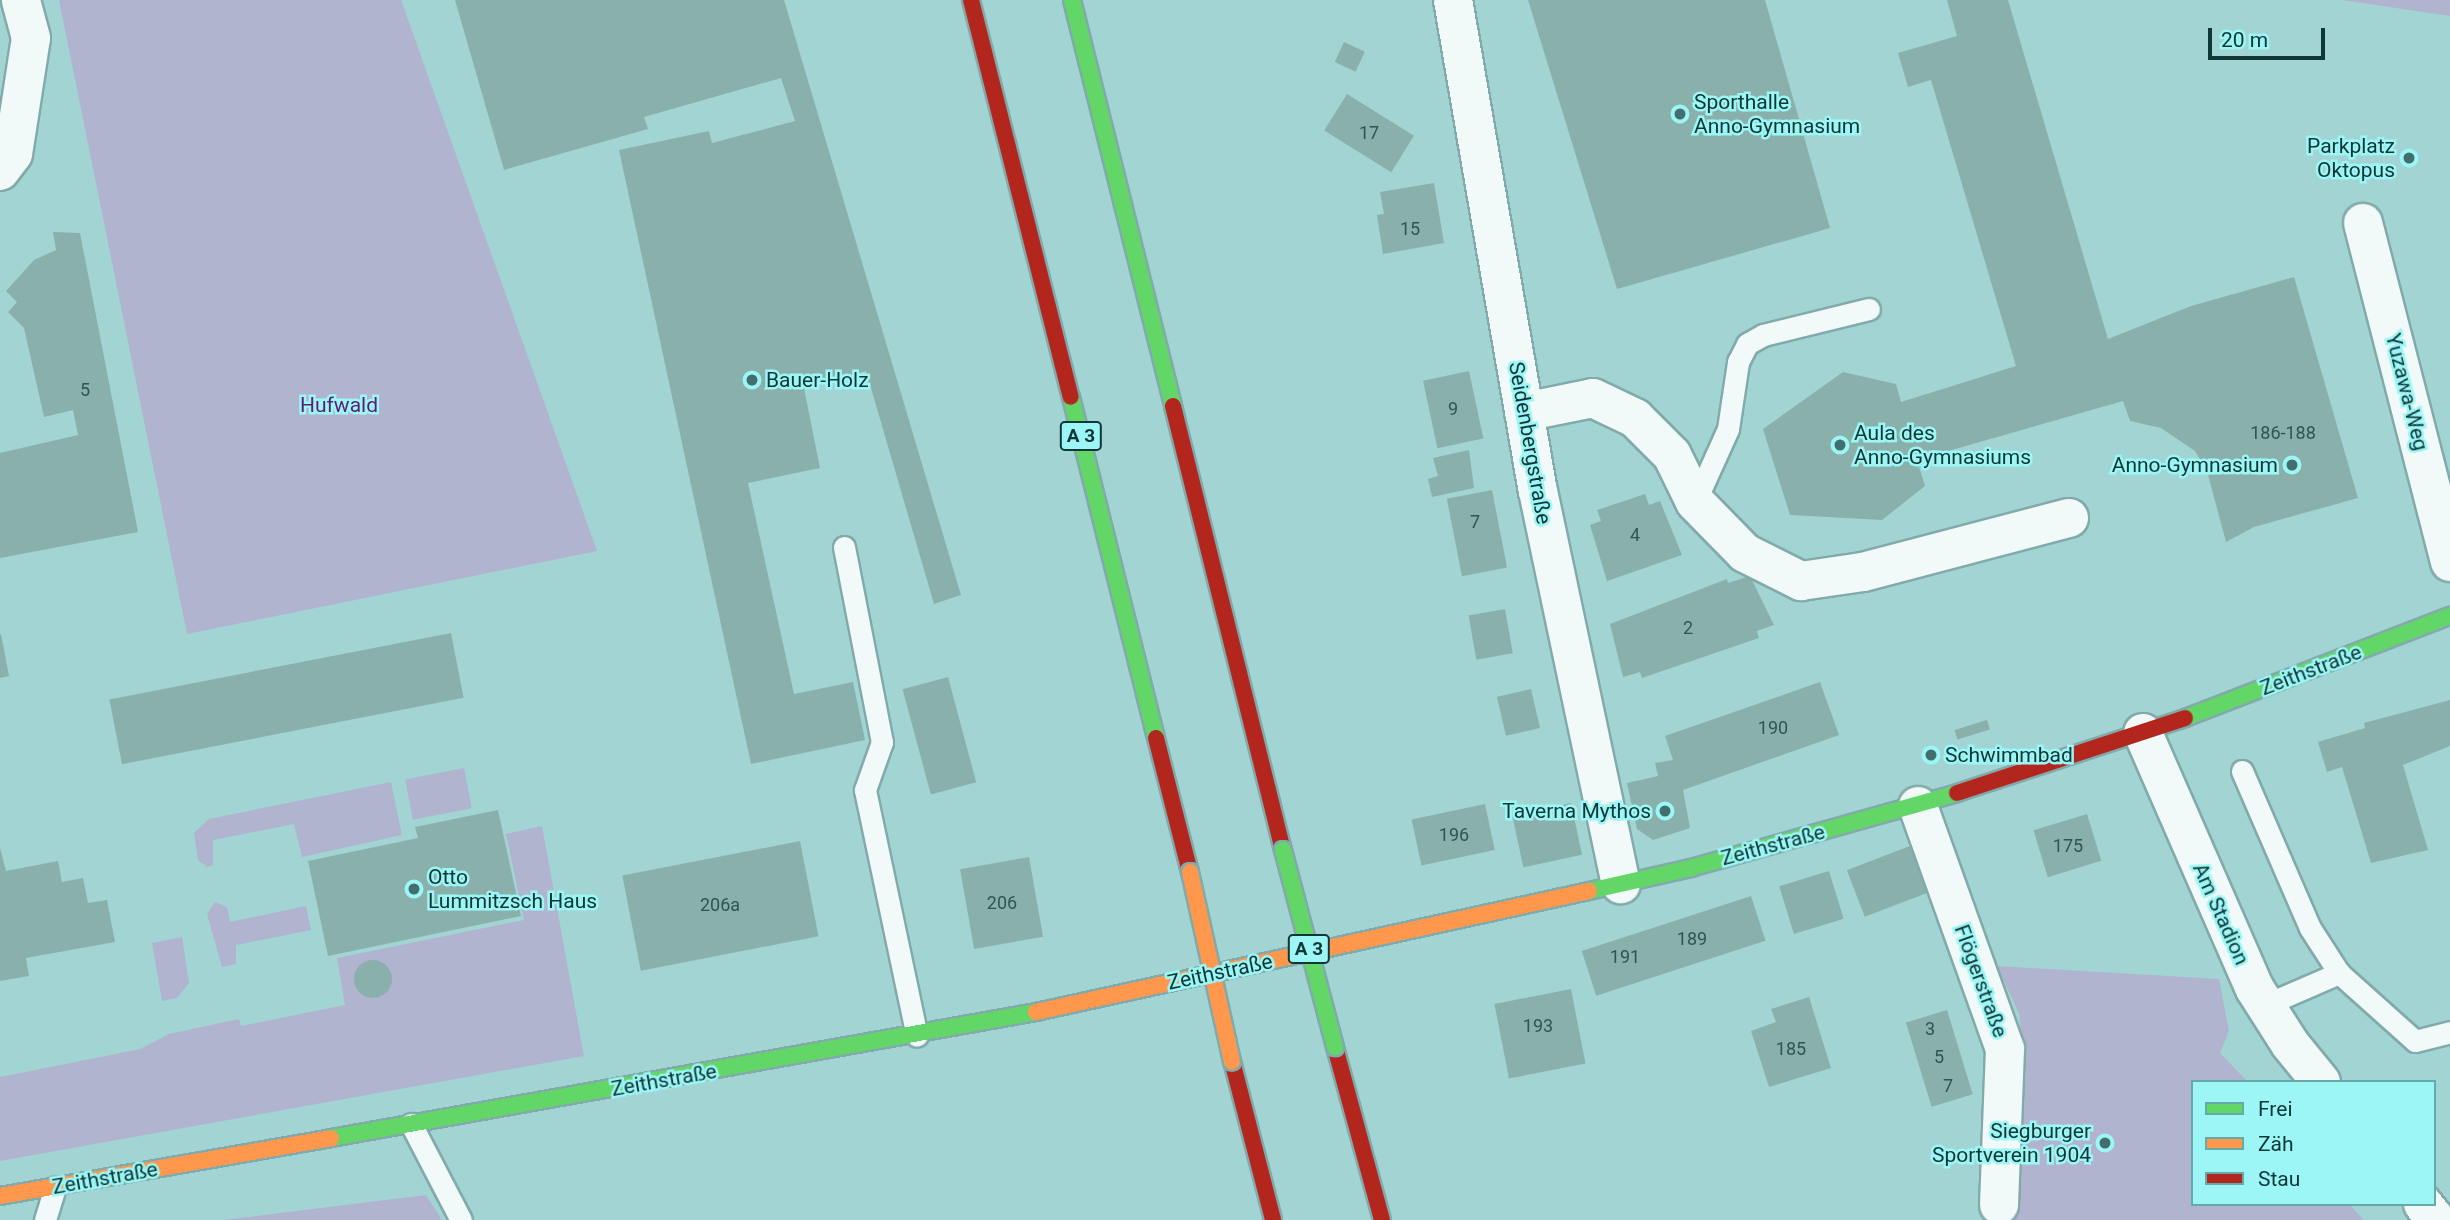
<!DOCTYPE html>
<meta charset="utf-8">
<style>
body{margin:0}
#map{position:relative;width:2450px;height:1220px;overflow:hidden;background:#a2d4d4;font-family:Roboto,sans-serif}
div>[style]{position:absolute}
.green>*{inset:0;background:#b0b4ce;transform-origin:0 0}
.building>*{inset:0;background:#8ab0ac;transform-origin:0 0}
.round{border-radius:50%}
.roads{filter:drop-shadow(2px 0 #82aaaa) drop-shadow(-2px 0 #82aaaa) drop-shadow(0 2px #82aaaa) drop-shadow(0 -2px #82aaaa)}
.lane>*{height:21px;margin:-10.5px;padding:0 10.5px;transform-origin:10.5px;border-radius:10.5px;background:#f1f9f9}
.street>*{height:38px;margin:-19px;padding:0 19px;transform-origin:19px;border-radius:19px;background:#f1f9f9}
.fast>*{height:16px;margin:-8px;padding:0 8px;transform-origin:8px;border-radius:8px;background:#63d668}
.slow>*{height:16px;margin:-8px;padding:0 8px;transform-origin:8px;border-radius:8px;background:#ff974d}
.jam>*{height:16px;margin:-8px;padding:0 8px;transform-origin:8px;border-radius:8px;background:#b3261e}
.bridges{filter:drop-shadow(2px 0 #82aaaa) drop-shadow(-2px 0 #82aaaa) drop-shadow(0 2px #82aaaa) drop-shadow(0 -2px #82aaaa)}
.fast-bridge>*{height:16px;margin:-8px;padding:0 8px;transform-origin:8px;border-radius:8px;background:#63d668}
.slow-bridge>*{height:16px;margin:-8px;padding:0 8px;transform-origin:8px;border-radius:8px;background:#ff974d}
.dots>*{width:19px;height:19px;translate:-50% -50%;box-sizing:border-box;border:4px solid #9bf6f5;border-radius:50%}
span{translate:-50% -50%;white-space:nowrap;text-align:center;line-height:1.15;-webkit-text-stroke:5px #9bf6f5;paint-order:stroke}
.number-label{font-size:18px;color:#2e5554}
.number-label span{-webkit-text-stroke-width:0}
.shield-label span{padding:2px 5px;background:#9bf6f5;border:2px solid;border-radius:5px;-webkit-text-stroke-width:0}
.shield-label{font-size:19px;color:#103737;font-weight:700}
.poi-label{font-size:21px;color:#103737}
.left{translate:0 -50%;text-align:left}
.right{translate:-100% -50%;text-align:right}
.street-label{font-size:21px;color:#103737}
.park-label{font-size:21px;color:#5e1d74}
.legend{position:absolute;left:2191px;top:1080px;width:245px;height:126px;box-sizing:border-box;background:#9bf6f5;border:2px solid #63aaa9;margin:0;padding:9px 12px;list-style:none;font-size:21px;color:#103737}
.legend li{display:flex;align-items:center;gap:14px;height:35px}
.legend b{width:35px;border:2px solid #63aaa9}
.scale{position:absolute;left:2208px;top:28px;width:117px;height:32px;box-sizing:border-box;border:4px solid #103737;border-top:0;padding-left:9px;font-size:21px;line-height:24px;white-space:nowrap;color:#103737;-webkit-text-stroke:5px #9bf6f5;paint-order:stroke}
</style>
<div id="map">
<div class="green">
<div style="clip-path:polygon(59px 0,401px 0,597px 551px,187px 634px)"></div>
<div style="clip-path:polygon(2342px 0,2450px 0,2450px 16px)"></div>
<div style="left:464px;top:768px;width:41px;height:60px;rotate:79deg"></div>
<div style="clip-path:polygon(391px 782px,402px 835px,302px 857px,294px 824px,213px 840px,213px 865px,207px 867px,198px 860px,194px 833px,209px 819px)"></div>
<div style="clip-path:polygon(542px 826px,584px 1056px,0 1161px,0 1077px,140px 1049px,169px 1034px,239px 1019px,241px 1026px,345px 1005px,337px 958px,524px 920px,506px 834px)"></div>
<div style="clip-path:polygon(215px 902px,227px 907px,230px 922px,306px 906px,311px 930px,236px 945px,236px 964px,222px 967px,207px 914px)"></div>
<div style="clip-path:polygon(182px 937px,189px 983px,177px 998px,162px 1001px,152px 943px)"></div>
<div style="clip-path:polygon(1997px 966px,2219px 979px,2229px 1031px,2220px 1053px,2248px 1082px,2193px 1082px,2193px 1204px,2349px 1204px,2364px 1220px,2014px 1220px,2020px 1016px)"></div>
<div style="clip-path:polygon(426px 1195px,442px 1220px,223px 1220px)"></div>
</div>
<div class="building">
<div style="clip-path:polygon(455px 0,784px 0,961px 595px,934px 604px,866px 371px,804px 388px,820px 468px,748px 483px,794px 694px,853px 682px,865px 740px,751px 764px,619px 150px,709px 131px,712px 143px,795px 121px,781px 78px,644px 117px,648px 129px,504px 170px)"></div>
<div style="clip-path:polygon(1528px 0,1765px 0,1830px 228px,1617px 289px)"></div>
<div style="clip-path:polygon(1947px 0,2008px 0,2108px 339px,2191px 306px,2294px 277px,2358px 498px,2254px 527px,2226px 542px,2207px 471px,2195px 451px,2161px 428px,2130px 421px,2123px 401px,1917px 460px,1925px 486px,1882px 520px,1790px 515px,1763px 429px,1843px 372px,1896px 384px,1901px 402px,2016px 366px,1931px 80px,1908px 87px,1898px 53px,1957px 36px)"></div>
<div style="left:1344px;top:42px;width:23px;height:22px;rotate:25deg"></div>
<div style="left:1347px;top:94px;width:79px;height:43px;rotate:32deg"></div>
<div style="clip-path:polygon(1434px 183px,1444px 243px,1383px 254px,1377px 215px,1384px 214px,1380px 192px)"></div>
<div style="clip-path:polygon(53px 232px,80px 233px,138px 532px,0 558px,0 453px,78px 435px,73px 410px,44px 417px,24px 328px,8px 312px,17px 302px,6px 291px,34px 260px,56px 250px)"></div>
<div style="left:1469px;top:371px;width:69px;height:47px;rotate:78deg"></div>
<div style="clip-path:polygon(1469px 450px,1474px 488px,1432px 497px,1428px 479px,1438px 476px,1433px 458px)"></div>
<div style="left:1492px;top:490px;width:79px;height:46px;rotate:79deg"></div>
<div style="clip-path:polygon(1645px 494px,1649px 505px,1660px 501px,1682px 555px,1607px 581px,1590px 525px,1601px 521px,1597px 510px)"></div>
<div style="clip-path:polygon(1750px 576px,1774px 625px,1757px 631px,1759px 638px,1642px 678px,1640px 672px,1623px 677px,1610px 624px,1727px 579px,1728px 583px)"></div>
<div style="left:1505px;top:609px;width:45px;height:37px;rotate:80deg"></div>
<div style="left:451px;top:633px;width:66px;height:348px;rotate:79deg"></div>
<div style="clip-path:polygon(1px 634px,9px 676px,0 678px,0 635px)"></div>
<div style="left:948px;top:677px;width:109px;height:47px;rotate:75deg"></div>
<div style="clip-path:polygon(1820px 682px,1839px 735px,1683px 790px,1690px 828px,1653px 840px,1637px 829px,1627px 783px,1658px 776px,1655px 763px,1673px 760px,1665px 736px)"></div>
<div style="left:1531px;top:689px;width:40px;height:35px;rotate:77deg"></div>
<div style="clip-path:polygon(2450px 700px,2450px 746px,2403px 765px,2428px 850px,2371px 863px,2342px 767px,2327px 772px,2318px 742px,2365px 728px,2364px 723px)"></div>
<div style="left:1987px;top:720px;width:10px;height:34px;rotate:73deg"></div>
<div style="left:1571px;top:803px;width:53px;height:60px;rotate:78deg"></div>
<div style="left:1485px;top:804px;width:47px;height:75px;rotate:78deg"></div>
<div style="clip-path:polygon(498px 810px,521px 916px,328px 956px,308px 861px,418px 838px,415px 827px)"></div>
<div style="left:2087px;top:814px;width:49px;height:56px;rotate:73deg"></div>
<div style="left:800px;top:841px;width:97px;height:181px;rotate:79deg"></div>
<div style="left:1915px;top:844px;width:50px;height:73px;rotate:69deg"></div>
<div style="clip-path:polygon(0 848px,6px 871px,58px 861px,62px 882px,83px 878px,88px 903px,107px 900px,115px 942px,26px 958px,29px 976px,0 981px)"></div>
<div style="left:1029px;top:857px;width:81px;height:70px;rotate:80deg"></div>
<div style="left:1829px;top:871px;width:50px;height:52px;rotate:73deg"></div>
<div style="left:1751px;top:896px;width:47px;height:178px;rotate:72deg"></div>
<div class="round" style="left:354px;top:960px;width:38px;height:38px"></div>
<div style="left:1571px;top:989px;width:76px;height:78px;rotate:79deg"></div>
<div style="clip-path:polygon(1809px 997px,1831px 1068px,1769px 1087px,1751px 1031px,1776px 1022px,1771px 1009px)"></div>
<div style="left:1947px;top:1010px;width:88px;height:43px;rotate:73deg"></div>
</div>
<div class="roads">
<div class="lane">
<div style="left:1695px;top:502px;width:80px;rotate:-65.7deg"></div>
<div style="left:1728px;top:429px;width:68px;rotate:-81.5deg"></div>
<div style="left:1738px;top:362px;width:20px;rotate:-63deg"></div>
<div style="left:1747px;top:344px;width:18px;rotate:-29deg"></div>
<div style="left:1763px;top:335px;width:109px;rotate:-13.8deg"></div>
<div style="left:844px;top:547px;width:199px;rotate:79deg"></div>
<div style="left:882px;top:742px;width:51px;rotate:109.5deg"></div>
<div style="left:865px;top:790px;width:251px;rotate:78.1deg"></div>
<div style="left:2242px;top:771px;width:171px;rotate:66.6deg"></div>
<div style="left:2310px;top:928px;width:54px;rotate:57.2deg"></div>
<div style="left:2265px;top:1005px;width:81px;rotate:-23.4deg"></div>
<div style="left:2339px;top:973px;width:102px;rotate:41.8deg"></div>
<div style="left:2415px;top:1041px;width:36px;rotate:-14deg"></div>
<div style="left:411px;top:1124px;width:108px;rotate:62.5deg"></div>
<div style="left:45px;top:1220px;width:34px;rotate:-73deg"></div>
</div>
<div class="street">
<div style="left:1453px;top:0;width:498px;rotate:80.2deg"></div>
<div style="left:1538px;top:491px;width:402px;rotate:78.1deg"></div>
<div style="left:0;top:171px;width:21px;rotate:-53deg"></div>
<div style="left:13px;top:154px;width:117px;rotate:-81.2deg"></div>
<div style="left:31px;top:38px;width:39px;rotate:-105deg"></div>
<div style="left:2363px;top:223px;width:350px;rotate:75.6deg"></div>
<div style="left:1524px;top:412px;width:70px;rotate:-11.5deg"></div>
<div style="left:1593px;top:398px;width:47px;rotate:25.5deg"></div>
<div style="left:1635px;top:418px;width:52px;rotate:45deg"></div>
<div style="left:1672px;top:455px;width:52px;rotate:63.9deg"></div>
<div style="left:1695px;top:502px;width:71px;rotate:45.6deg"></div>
<div style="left:1745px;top:553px;width:63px;rotate:26.6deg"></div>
<div style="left:1801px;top:581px;width:63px;rotate:-8.3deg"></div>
<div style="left:1863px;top:572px;width:213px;rotate:-14.7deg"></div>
<div style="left:2143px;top:733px;width:279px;rotate:66.4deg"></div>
<div style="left:2255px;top:989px;width:65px;rotate:57.5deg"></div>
<div style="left:2290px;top:1044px;width:49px;rotate:50.8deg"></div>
<div style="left:1918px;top:806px;width:258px;rotate:70.3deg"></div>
<div style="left:2005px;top:1049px;width:156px;rotate:92.2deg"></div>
<div style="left:2423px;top:1204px;width:21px;rotate:51deg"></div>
</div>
<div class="fast">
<div style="left:1072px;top:0;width:418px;rotate:76deg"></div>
<div style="left:1071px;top:397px;width:351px;rotate:76deg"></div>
<div style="left:2185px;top:718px;width:284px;rotate:-21.1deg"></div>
<div style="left:1589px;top:891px;width:105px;rotate:-12.7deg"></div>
<div style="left:1691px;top:868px;width:276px;rotate:-15.7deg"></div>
<div style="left:331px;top:1138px;width:716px;rotate:-10.13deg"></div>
</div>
<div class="slow">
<div style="left:1036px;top:1012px;width:566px;rotate:-12.34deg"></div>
<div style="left:0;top:1196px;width:336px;rotate:-9.9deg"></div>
</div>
<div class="jam">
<div style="left:971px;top:0;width:409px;rotate:75.9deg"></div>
<div style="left:1173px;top:406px;width:457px;rotate:76.1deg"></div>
<div style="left:1156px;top:738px;width:138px;rotate:75.8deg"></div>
<div style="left:1957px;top:793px;width:240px;rotate:-18.2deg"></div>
<div style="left:1335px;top:1047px;width:179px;rotate:74.8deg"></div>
<div style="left:1232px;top:1061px;width:164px;rotate:75.5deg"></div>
</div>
</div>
<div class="bridges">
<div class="fast-bridge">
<div style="left:1283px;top:850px;width:204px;rotate:75.2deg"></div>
</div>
<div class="slow-bridge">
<div style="left:1190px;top:872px;width:194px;rotate:77.5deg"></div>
</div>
</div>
<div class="dots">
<div style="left:1680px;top:114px;background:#436e6e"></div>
<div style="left:2409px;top:158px;background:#436e6e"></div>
<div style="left:752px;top:380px;background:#436e6e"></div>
<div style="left:1840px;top:445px;background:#436e6e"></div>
<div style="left:2292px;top:465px;background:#436e6e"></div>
<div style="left:1931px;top:755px;background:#436e6e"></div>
<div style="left:1665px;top:811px;background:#436e6e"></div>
<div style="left:414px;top:889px;background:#436e6e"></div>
<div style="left:2105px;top:1143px;background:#436e6e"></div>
</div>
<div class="number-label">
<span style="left:1369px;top:133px">17</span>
<span style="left:1410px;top:229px">15</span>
<span style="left:85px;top:390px">5</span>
<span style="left:1453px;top:409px">9</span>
<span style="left:2283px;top:433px">186-188</span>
<span style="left:1475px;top:522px">7</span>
<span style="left:1635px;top:535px">4</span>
<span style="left:1688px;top:628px">2</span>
<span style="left:1773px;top:728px">190</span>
<span style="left:1454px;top:835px">196</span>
<span style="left:2068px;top:846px">175</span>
<span style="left:1002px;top:903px">206</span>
<span style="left:720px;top:905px">206a</span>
<span style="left:1692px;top:939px">189</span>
<span style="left:1625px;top:957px">191</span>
<span style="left:1538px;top:1026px">193</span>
<span style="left:1930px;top:1029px">3</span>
<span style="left:1791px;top:1049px">185</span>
<span style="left:1939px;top:1057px">5</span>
<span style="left:1948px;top:1086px">7</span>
</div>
<div class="shield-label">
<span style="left:1081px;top:436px">A 3</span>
<span style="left:1309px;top:949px">A 3</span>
</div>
<div class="poi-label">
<span class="left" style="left:1694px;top:114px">Sporthalle<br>Anno-Gymnasium</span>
<span class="right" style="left:2395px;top:158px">Parkplatz<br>Oktopus</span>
<span class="left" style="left:766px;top:380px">Bauer-Holz</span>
<span class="left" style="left:1854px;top:445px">Aula des<br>Anno-Gymnasiums</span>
<span class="right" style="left:2278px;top:465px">Anno-Gymnasium</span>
<span class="left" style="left:1945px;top:755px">Schwimmbad</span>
<span class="right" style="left:1651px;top:811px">Taverna Mythos</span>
<span class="left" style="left:428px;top:889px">Otto<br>Lummitzsch Haus</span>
<span class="right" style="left:2091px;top:1143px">Siegburger<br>Sportverein 1904</span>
</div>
<div class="street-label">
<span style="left:2407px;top:392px;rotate:76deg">Yuzawa-Weg</span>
<span style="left:1530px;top:443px;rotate:80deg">Seidenbergstraße</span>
<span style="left:2311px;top:670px;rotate:-21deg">Zeithstraße</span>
<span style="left:1773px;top:845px;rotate:-15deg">Zeithstraße</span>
<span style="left:2221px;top:914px;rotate:66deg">Am Stadion</span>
<span style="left:1220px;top:972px;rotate:-12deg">Zeithstraße</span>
<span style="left:1981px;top:981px;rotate:70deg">Flögerstraße</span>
<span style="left:664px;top:1080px;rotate:-10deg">Zeithstraße</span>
<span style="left:105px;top:1178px;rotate:-10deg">Zeithstraße</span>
</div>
<div class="park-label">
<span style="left:339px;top:405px">Hufwald</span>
</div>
<ul class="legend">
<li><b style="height:9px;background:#63d668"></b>Frei</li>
<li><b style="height:9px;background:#ff974d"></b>Zäh</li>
<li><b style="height:9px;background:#b3261e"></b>Stau</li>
</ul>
<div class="scale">20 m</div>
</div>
